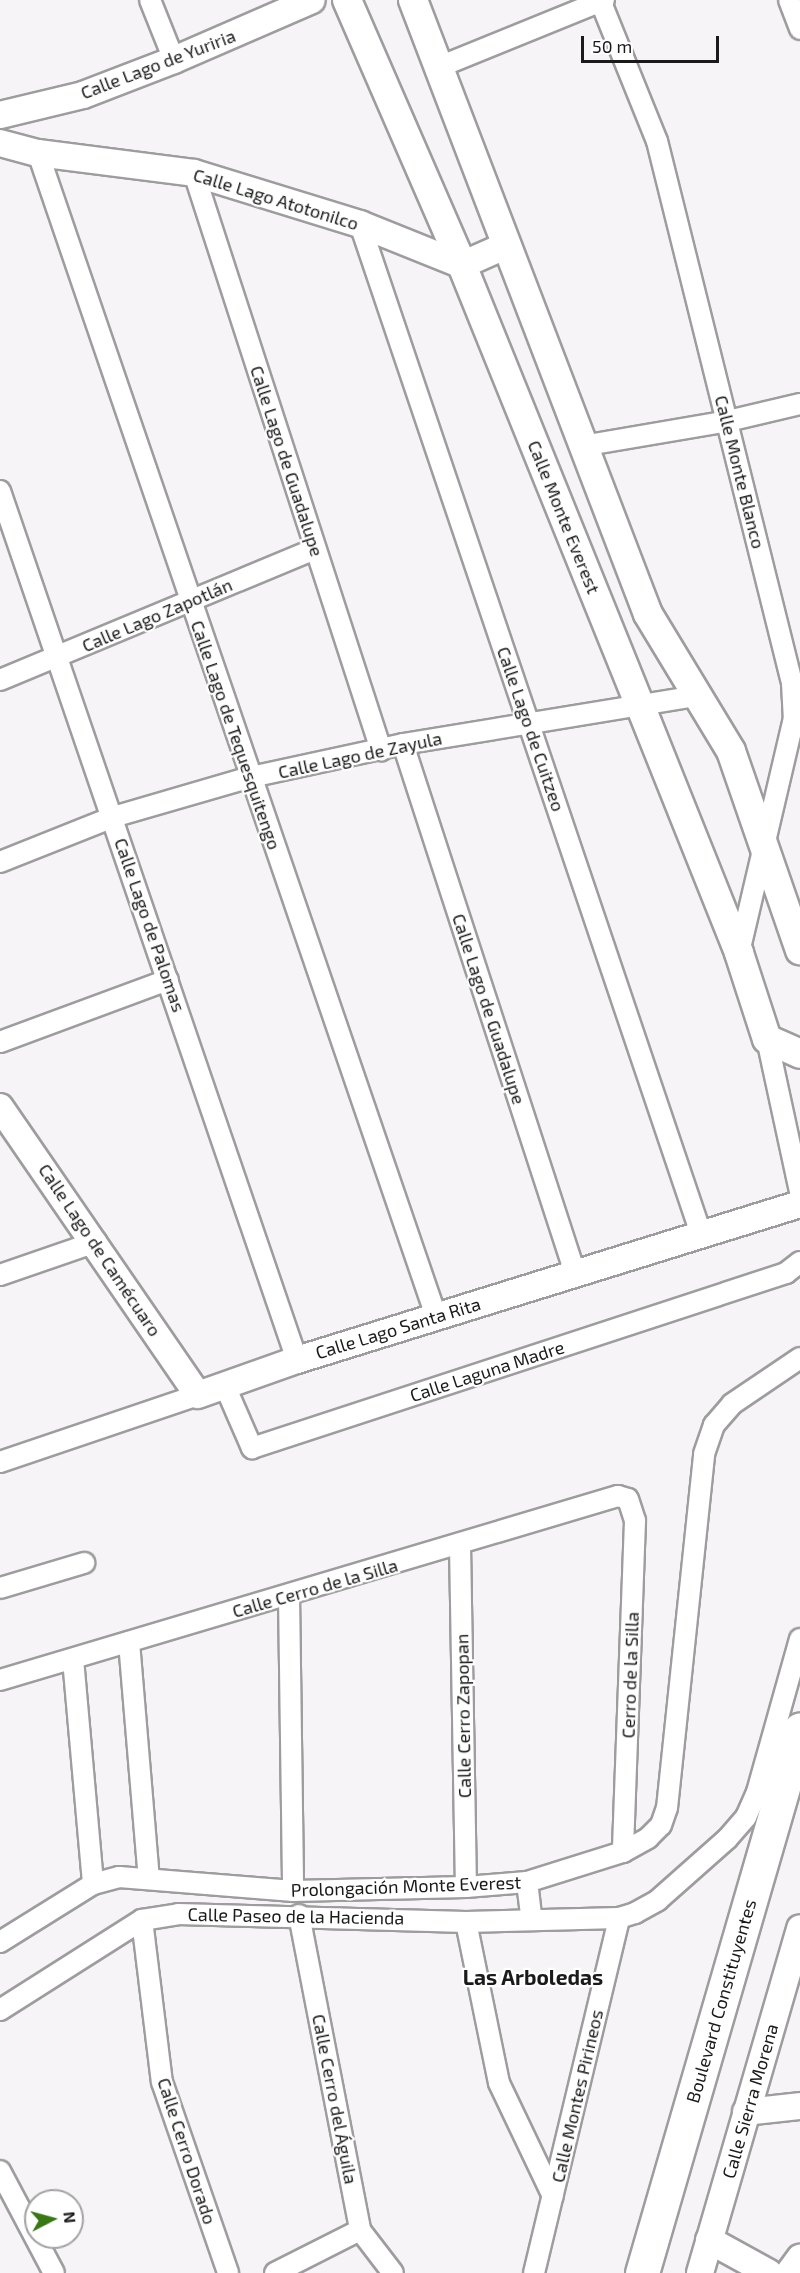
<!DOCTYPE html>
<meta charset="utf-8">
<style>
body{margin:0}
#map{position:relative;width:800px;height:2273px;overflow:hidden;background:#f7f4f8;font-family:"Exo 2",sans-serif}
div>[style]{position:absolute}
.roads{filter:drop-shadow(2px 0 #9e9c9f) drop-shadow(-2px 0 #9e9c9f) drop-shadow(0 2px #9e9c9f) drop-shadow(0 -2px #9e9c9f)}
.minor>*{height:20px;margin:-10px;padding:0 10px;transform-origin:10px;border-radius:10px;background:#fff}
.tertiary>*{height:26px;margin:-13px;padding:0 13px;transform-origin:13px;border-radius:13px;background:#fff}
.secondary>*{height:28px;margin:-14px;padding:0 14px;transform-origin:14px;border-radius:14px;background:#fff}
.trunk>*{height:33px;margin:-16.5px;padding:0 16.5px;transform-origin:16.5px;border-radius:16.5px;background:#fff}
span{translate:-50% -50%;white-space:nowrap;text-align:center;line-height:1.15;-webkit-text-stroke:4.5px #fff;paint-order:stroke}
.street-label{font-size:18px;color:#1b1a1b}
.quarter-label{font-size:21px;color:#1b1a1b;font-weight:700}
.north{position:absolute;left:24px;top:2189px;width:60px;height:60px;box-sizing:border-box;background:#fff;border:2px solid #a4a3a4;border-radius:50%;rotate:84deg;font-size:16px;font-weight:700;line-height:24px;text-align:center;color:#1b1a1b}
.north::after{content:'';display:block;margin:auto;width:21px;height:27px;background:#377815;clip-path:polygon(50% 0,100% 100%,50% 72%,0 100%)}
.scale{position:absolute;left:581px;top:36px;width:138px;height:27px;box-sizing:border-box;border:3px solid #1b1a1b;border-top:0;padding-left:8px;font-size:18px;line-height:21px;white-space:nowrap;color:#1b1a1b;-webkit-text-stroke:4px #fff;paint-order:stroke}
</style>
<div id="map">
<div class="roads">
<div class="minor">
<div style="left:150px;top:0;width:65px;rotate:68.2deg"></div>
<div style="left:600px;top:0;width:152px;rotate:68deg"></div>
<div style="left:657px;top:141px;width:559px;rotate:76.01deg"></div>
<div style="left:792px;top:683px;width:35px;rotate:87deg"></div>
<div style="left:794px;top:718px;width:241px;rotate:103.2deg"></div>
<div style="left:789px;top:0;width:31px;rotate:69deg"></div>
<div style="left:439px;top:67px;width:178px;rotate:-22.1deg"></div>
<div style="left:38px;top:153px;width:1229px;rotate:71.11deg"></div>
<div style="left:194px;top:173px;width:607px;rotate:72.04deg"></div>
<div style="left:360px;top:224px;width:1066px;rotate:71.34deg"></div>
<div style="left:582px;top:446px;width:148px;rotate:-9.7deg"></div>
<div style="left:728px;top:421px;width:74px;rotate:-13.3deg"></div>
<div style="left:0;top:491px;width:918px;rotate:71.13deg"></div>
<div style="left:0;top:680px;width:341px;rotate:-22.6deg"></div>
<div style="left:403px;top:744px;width:556px;rotate:71.99deg"></div>
<div style="left:0;top:862px;width:122px;rotate:-21.7deg"></div>
<div style="left:113px;top:817px;width:144px;rotate:-16.2deg"></div>
<div style="left:251px;top:777px;width:156px;rotate:-12.2deg"></div>
<div style="left:403px;top:744px;width:297px;rotate:-9.3deg"></div>
<div style="left:767px;top:1039px;width:156px;rotate:77.8deg"></div>
<div style="left:0;top:1042px;width:179px;rotate:-20.3deg"></div>
<div style="left:0;top:1275px;width:102px;rotate:-19deg"></div>
<div style="left:225px;top:1386px;width:68px;rotate:66.5deg"></div>
<div style="left:252px;top:1448px;width:562px;rotate:-18.14deg"></div>
<div style="left:786px;top:1273px;width:18px;rotate:-38deg"></div>
<div style="left:0;top:1462px;width:209px;rotate:-18.7deg"></div>
<div style="left:460px;top:1545px;width:342px;rotate:89deg"></div>
<div style="left:0;top:1588px;width:88px;rotate:-16.6deg"></div>
<div style="left:289px;top:1595px;width:296px;rotate:89.2deg"></div>
<div style="left:129px;top:1642px;width:237px;rotate:85.2deg"></div>
<div style="left:73px;top:1659px;width:226px;rotate:84.9deg"></div>
<div style="left:0;top:1680px;width:645px;rotate:-16.58deg"></div>
<div style="left:618px;top:1496px;width:10px;rotate:17deg"></div>
<div style="left:628px;top:1499px;width:23px;rotate:72deg"></div>
<div style="left:635px;top:1521px;width:331px;rotate:92.1deg"></div>
<div style="left:527px;top:1882px;width:35px;rotate:83deg"></div>
<div style="left:299px;top:1915px;width:321px;rotate:79deg"></div>
<div style="left:360px;top:2230px;width:54px;rotate:52.5deg"></div>
<div style="left:142px;top:1920px;width:163px;rotate:83deg"></div>
<div style="left:162px;top:2082px;width:202px;rotate:70.9deg"></div>
<div style="left:466px;top:1922px;width:164px;rotate:78.4deg"></div>
<div style="left:499px;top:2083px;width:125px;rotate:64.5deg"></div>
<div style="left:0;top:1942px;width:110px;rotate:-31.9deg"></div>
<div style="left:93px;top:1884px;width:27px;rotate:-15deg"></div>
<div style="left:119px;top:1877px;width:175px;rotate:4.6deg"></div>
<div style="left:293px;top:1891px;width:173px;rotate:-1.3deg"></div>
<div style="left:466px;top:1887px;width:61px;rotate:-4.7deg"></div>
<div style="left:527px;top:1882px;width:101px;rotate:-17.4deg"></div>
<div style="left:623px;top:1852px;width:29px;rotate:-29deg"></div>
<div style="left:648px;top:1838px;width:18px;rotate:-45deg"></div>
<div style="left:661px;top:1825px;width:18px;rotate:-71deg"></div>
<div style="left:667px;top:1808px;width:356px;rotate:-84deg"></div>
<div style="left:704px;top:1454px;width:31px;rotate:-71deg"></div>
<div style="left:714px;top:1425px;width:28px;rotate:-49deg"></div>
<div style="left:732px;top:1404px;width:82px;rotate:-34.1deg"></div>
<div style="left:0;top:2010px;width:168px;rotate:-32.4deg"></div>
<div style="left:142px;top:1920px;width:36px;rotate:-9deg"></div>
<div style="left:178px;top:1914px;width:288px;rotate:1.6deg"></div>
<div style="left:466px;top:1922px;width:153px;rotate:-1.5deg"></div>
<div style="left:619px;top:1918px;width:17px;rotate:-17deg"></div>
<div style="left:635px;top:1913px;width:26px;rotate:-29deg"></div>
<div style="left:658px;top:1900px;width:92px;rotate:-41.5deg"></div>
<div style="left:727px;top:1839px;width:29px;rotate:-49deg"></div>
<div style="left:746px;top:1817px;width:27px;rotate:-66deg"></div>
<div style="left:757px;top:1792px;width:159px;rotate:-74.3deg"></div>
<div style="left:0;top:2171px;width:115px;rotate:62.1deg"></div>
<div style="left:275px;top:2273px;width:95px;rotate:-26.8deg"></div>
<div style="left:534px;top:2273px;width:365px;rotate:-76.5deg"></div>
</div>
<div class="tertiary">
<div style="left:0;top:115px;width:85px;rotate:-13.5deg"></div>
<div style="left:83px;top:95px;width:97px;rotate:-21deg"></div>
<div style="left:174px;top:60px;width:150px;rotate:-23.5deg"></div>
<div style="left:0;top:143px;width:39px;rotate:15deg"></div>
<div style="left:38px;top:153px;width:157px;rotate:7.3deg"></div>
<div style="left:194px;top:173px;width:174px;rotate:17.1deg"></div>
<div style="left:360px;top:224px;width:110px;rotate:21.9deg"></div>
<div style="left:462px;top:265px;width:49px;rotate:-24deg"></div>
<div style="left:0;top:1107px;width:349px;rotate:55.5deg"></div>
<div style="left:198px;top:1395px;width:105px;rotate:-19.5deg"></div>
<div style="left:297px;top:1360px;width:527px;rotate:-17.23deg"></div>
<div style="left:746px;top:2112px;width:54px;rotate:-6.3deg"></div>
<div style="left:709px;top:2240px;width:68px;rotate:28.8deg"></div>
<div style="left:700px;top:2273px;width:359px;rotate:-73.8deg"></div>
<div style="left:789px;top:2273px;width:19px;rotate:-54deg"></div>
</div>
<div class="secondary">
<div style="left:347px;top:0;width:289px;rotate:66.5deg"></div>
<div style="left:462px;top:265px;width:475px;rotate:68deg"></div>
<div style="left:640px;top:705px;width:267px;rotate:68.2deg"></div>
<div style="left:739px;top:953px;width:90px;rotate:72deg"></div>
<div style="left:767px;top:1039px;width:36px;rotate:24deg"></div>
<div style="left:413px;top:0;width:657px;rotate:69.06deg"></div>
<div style="left:648px;top:614px;width:160px;rotate:58.8deg"></div>
<div style="left:731px;top:751px;width:211px;rotate:70.9deg"></div>
</div>
<div class="trunk">
<div style="left:642px;top:2273px;width:566px;rotate:-73.8deg"></div>
</div>
</div>
<div class="street-label">
<span style="left:158px;top:64px;rotate:-21deg">Calle Lago de Yuriria</span>
<span style="left:276px;top:199px;rotate:17deg">Calle Lago Atotonilco</span>
<span style="left:287px;top:461px;rotate:72deg">Calle Lago de Guadalupe</span>
<span style="left:740px;top:472px;rotate:76deg">Calle Monte Blanco</span>
<span style="left:564px;top:517px;rotate:68deg">Calle Monte Everest</span>
<span style="left:157px;top:615px;rotate:-23deg">Calle Lago Zapotlán</span>
<span style="left:531px;top:729px;rotate:71deg">Calle Lago de Cuitzeo</span>
<span style="left:236px;top:735px;rotate:71deg">Calle Lago de Tequesquitengo</span>
<span style="left:360px;top:755px;rotate:-12deg">Calle Lago de Zayula</span>
<span style="left:150px;top:925px;rotate:71deg">Calle Lago de Palomas</span>
<span style="left:489px;top:1009px;rotate:72deg">Calle Lago de Guadalupe</span>
<span style="left:100px;top:1250px;rotate:56deg">Calle Lago de Camécuaro</span>
<span style="left:398px;top:1328px;rotate:-17deg">Calle Lago Santa Rita</span>
<span style="left:487px;top:1371px;rotate:-18deg">Calle Laguna Madre</span>
<span style="left:315px;top:1588px;rotate:-16deg">Calle Cerro de la Silla</span>
<span style="left:630px;top:1675px;rotate:-88deg">Cerro de la Silla</span>
<span style="left:463px;top:1716px;rotate:-91deg">Calle Cerro Zapopan</span>
<span style="left:406px;top:1886px;rotate:-2deg">Prolongación Monte Everest</span>
<span style="left:296px;top:1916px;rotate:1deg">Calle Paseo de la Hacienda</span>
<span style="left:721px;top:2001px;rotate:-74deg">Boulevard Constituyentes</span>
<span style="left:577px;top:2096px;rotate:-77deg">Calle Montes Pirineos</span>
<span style="left:335px;top:2099px;rotate:79deg">Calle Cerro del Águila</span>
<span style="left:750px;top:2101px;rotate:-74deg">Calle Sierra Morena</span>
<span style="left:187px;top:2151px;rotate:72deg">Calle Cerro Dorado</span>
</div>
<div class="quarter-label">
<span style="left:533px;top:1977px">Las Arboledas</span>
</div>
<div class="north">N</div>
<div class="scale">50 m</div>
</div>
